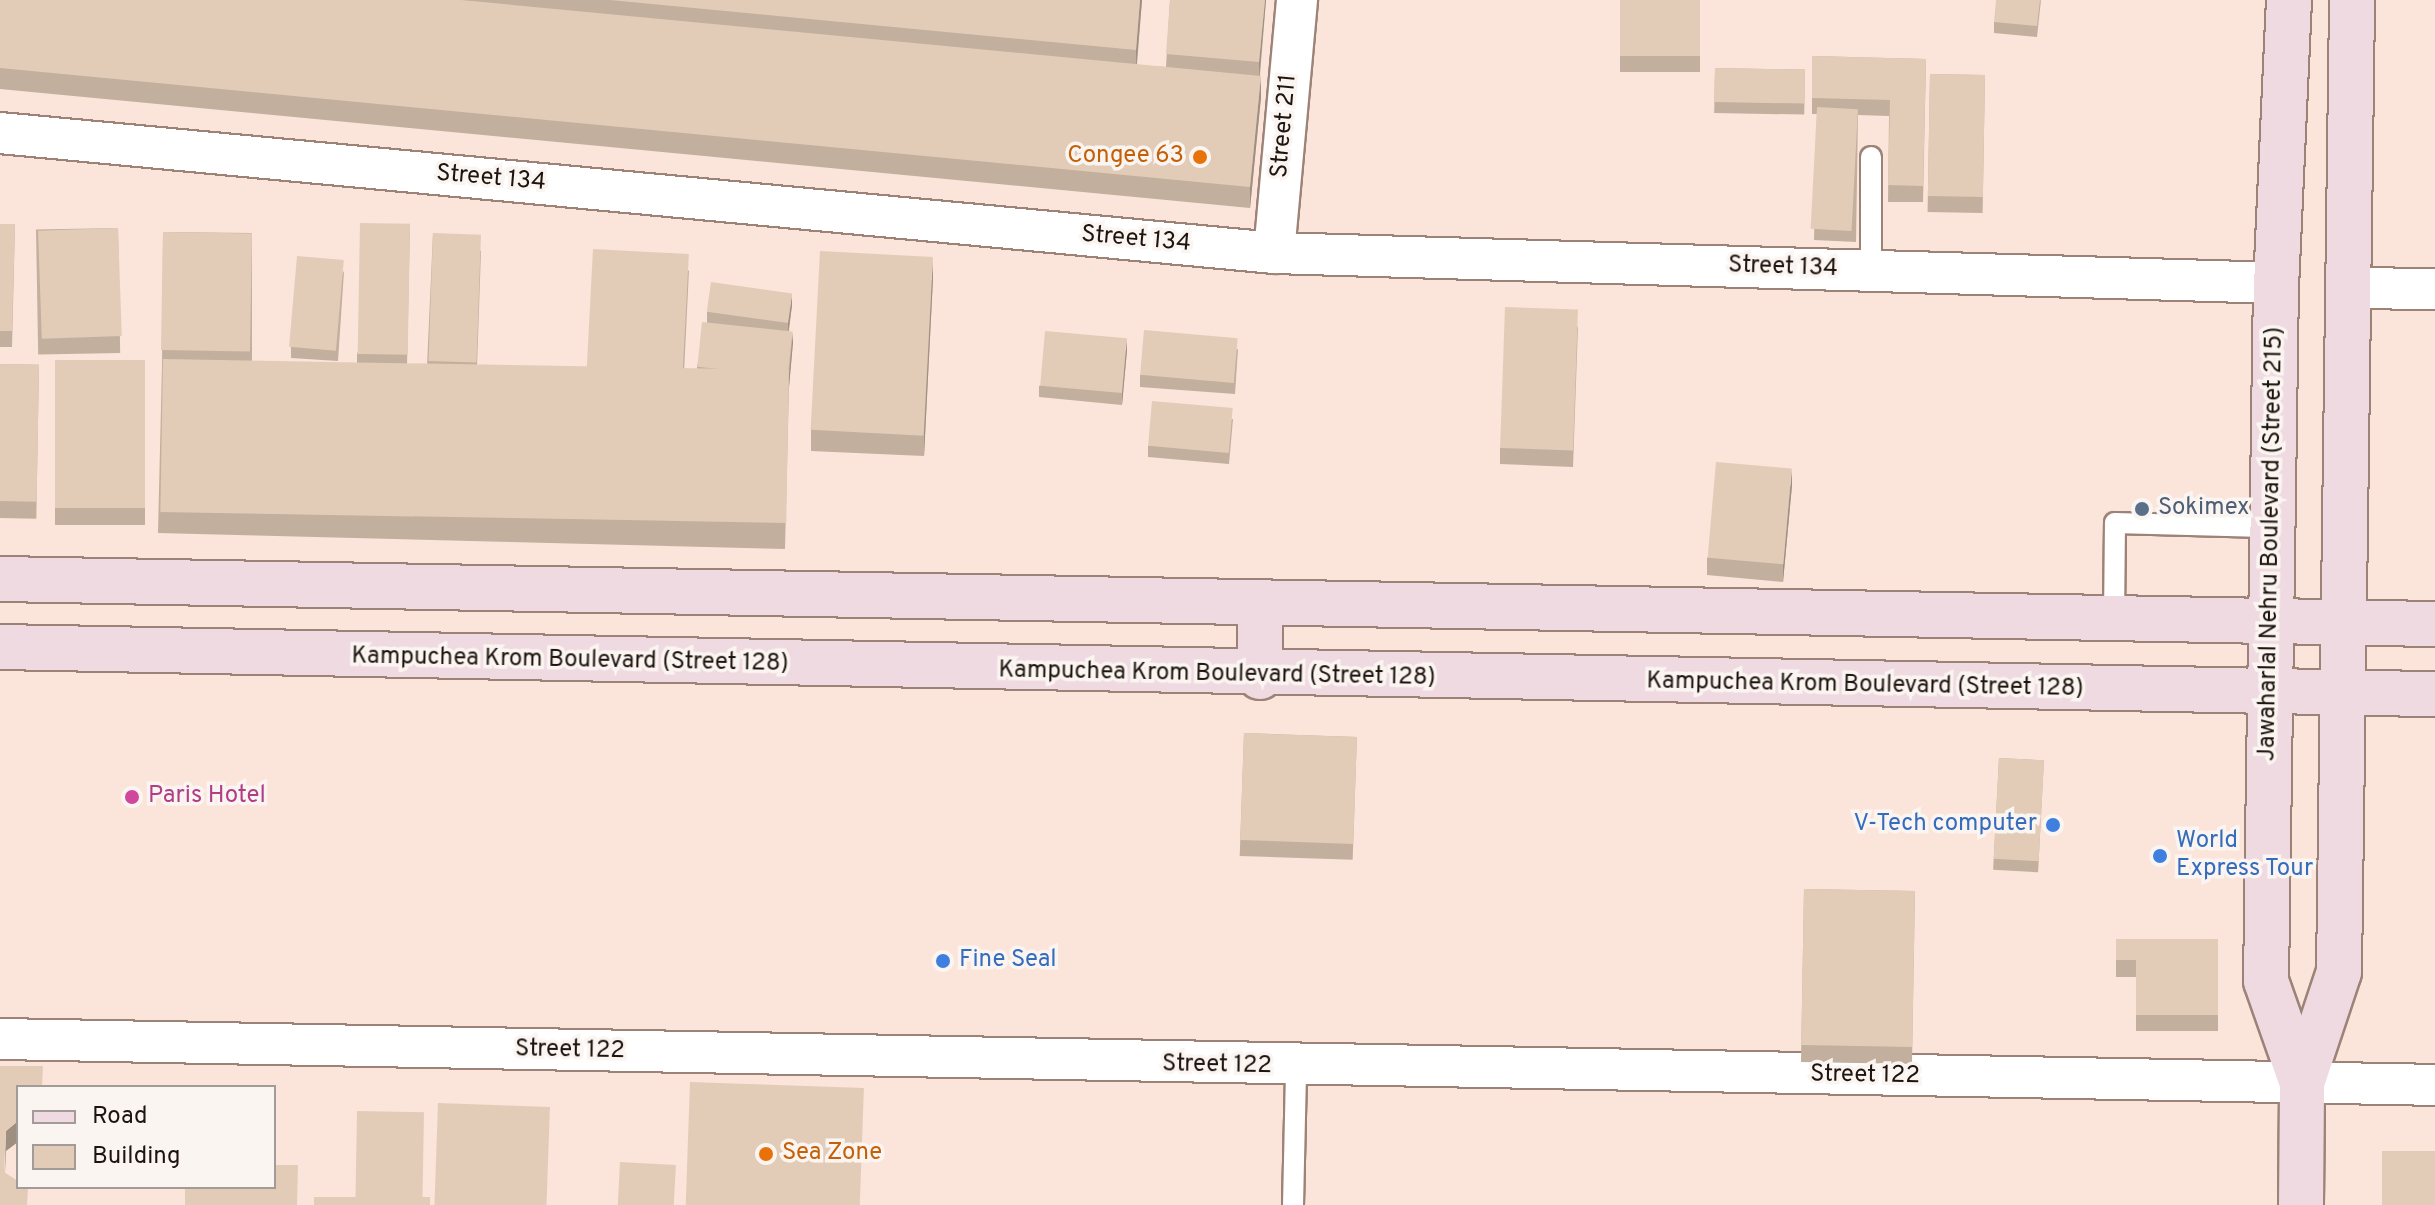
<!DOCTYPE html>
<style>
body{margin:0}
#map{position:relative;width:2435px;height:1205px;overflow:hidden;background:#fbe4d9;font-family:Overpass,sans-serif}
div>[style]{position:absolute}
.roads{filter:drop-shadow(2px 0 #9d8377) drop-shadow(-2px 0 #9d8377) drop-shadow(0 2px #9d8377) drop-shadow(0 -2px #9d8377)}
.lane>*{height:20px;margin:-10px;padding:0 10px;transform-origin:10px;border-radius:10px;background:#fff}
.street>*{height:40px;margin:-20px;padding:0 20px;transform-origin:20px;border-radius:20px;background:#fff}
.secondary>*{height:44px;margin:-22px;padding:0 22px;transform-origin:22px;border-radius:22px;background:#efdae2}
.wall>*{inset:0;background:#c2af9e;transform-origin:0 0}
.shaded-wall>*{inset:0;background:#9e8f81}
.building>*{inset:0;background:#e2ccb8;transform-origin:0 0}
.dots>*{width:22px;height:22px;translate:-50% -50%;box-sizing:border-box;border:4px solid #fbf5f2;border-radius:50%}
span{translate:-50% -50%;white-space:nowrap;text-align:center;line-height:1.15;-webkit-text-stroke:7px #fbf5f2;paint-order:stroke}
.street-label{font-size:24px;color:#1e140f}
.food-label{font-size:24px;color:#c56008}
.right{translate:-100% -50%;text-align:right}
.left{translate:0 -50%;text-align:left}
.service-label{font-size:24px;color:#4e5e75}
.hotel-label{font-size:24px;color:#b23c85}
.shop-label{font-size:24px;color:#366cbe}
.legend{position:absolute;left:16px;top:1085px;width:260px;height:104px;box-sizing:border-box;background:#fbf5f2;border:2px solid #a39b97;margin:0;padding:10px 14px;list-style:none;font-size:24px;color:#1e140f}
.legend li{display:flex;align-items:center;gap:16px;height:40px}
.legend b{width:40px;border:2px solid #a39b97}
</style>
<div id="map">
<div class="roads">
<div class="lane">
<div style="left:1871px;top:271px;width:114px;rotate:-90deg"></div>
<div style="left:2114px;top:618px;width:95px;rotate:-89.4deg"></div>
<div style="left:2115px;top:523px;width:158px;rotate:1.5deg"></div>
<div style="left:1293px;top:1205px;width:137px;rotate:-88.7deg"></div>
</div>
<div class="street">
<div style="left:0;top:133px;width:1280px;rotate:5.38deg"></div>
<div style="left:1274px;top:253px;width:1002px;rotate:1.71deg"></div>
<div style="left:1274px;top:253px;width:254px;rotate:-84.8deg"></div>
<div style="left:2351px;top:288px;width:84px;rotate:0.7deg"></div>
<div style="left:0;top:1039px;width:2435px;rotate:1.08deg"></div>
</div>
<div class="secondary">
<div style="left:2289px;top:0;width:283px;rotate:92.6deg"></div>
<div style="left:2276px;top:283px;width:698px;rotate:90.82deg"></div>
<div style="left:2266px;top:981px;width:108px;rotate:70.6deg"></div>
<div style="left:0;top:579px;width:2435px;rotate:1.06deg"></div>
<div style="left:1260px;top:602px;width:75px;rotate:90deg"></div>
<div style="left:0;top:647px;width:2435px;rotate:1.11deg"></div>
<div style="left:2301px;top:1205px;width:122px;rotate:-89.5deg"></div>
<div style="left:2302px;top:1083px;width:117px;rotate:-71.6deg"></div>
<div style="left:2339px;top:972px;width:972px;rotate:-89.23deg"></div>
</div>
</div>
<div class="wall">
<div style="clip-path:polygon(0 0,1142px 0,1137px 65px,1166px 67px,1170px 0,1266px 0,1260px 76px,1261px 97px,1250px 208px,0 89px)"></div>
<div style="left:1620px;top:0;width:80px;height:72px"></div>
<div style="clip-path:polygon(2041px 0,2037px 37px,1994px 33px,1994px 22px)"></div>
<div style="clip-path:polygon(1812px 56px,1926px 59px,1923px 202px,1888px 202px,1889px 116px,1858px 115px,1856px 242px,1814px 240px,1817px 114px,1812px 114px)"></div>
<div style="left:1715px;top:68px;width:90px;height:45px;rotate:1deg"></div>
<div style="left:1930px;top:74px;width:55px;height:138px;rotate:1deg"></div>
<div style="clip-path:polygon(0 224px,15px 224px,12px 347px,0 347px)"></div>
<div style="clip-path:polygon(410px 224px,407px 366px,427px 366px,433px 233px,481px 251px,477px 367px,587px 370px,689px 270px,684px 373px,697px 373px,697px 367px,707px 323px,707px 312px,792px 305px,789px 331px,793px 342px,789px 387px,785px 549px,158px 533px,162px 365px,163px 232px,252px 233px,252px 362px,357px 364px,357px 354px)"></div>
<div style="left:118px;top:228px;width:125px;height:82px;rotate:89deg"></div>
<div style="clip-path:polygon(344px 271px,338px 361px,291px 358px,291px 347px)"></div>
<div style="clip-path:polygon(933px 278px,924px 456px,811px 451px,811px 430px)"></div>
<div style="clip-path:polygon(1578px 326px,1573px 467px,1500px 464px,1500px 448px)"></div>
<div style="clip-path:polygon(1238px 349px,1235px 394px,1140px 387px,1140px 375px)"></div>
<div style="clip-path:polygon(1127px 350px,1122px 405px,1039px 397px,1039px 386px)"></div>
<div style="left:55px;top:360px;width:90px;height:165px"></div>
<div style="left:0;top:364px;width:39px;height:154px;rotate:1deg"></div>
<div style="clip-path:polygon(1233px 419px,1229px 464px,1148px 457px,1148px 446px)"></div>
<div style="clip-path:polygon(1792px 485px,1783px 582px,1707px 575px,1707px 558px)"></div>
<div style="left:1244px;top:733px;width:113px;height:123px;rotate:2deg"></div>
<div style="left:1999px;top:758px;width:45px;height:112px;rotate:3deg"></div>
<div style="left:1804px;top:889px;width:111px;height:173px;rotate:1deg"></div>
<div style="clip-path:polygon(2116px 939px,2218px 939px,2218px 1031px,2136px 1031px,2136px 977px,2116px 977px)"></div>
</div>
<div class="shaded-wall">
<div style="clip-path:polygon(1140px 0,1142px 0,1136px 71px,1136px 50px)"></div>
<div style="clip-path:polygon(1265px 0,1266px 0,1259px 79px,1259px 62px)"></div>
<div style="clip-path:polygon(1261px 76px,1261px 97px,1250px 208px,1250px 187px)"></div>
<div style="clip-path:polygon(933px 257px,933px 278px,924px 456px,924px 435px)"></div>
<div style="clip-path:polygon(792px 294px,792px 305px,788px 334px,788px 322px)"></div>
<div style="clip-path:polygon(793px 331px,793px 342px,789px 387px,789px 376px)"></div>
<div style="clip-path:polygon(1127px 338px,1127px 350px,1122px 405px,1122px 394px)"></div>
<div style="clip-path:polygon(1792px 469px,1792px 485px,1783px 582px,1783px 565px)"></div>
<div style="clip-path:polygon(18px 1121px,18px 1142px,6px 1151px,4px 1193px,6px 1131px)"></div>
</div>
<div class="building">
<div style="clip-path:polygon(0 0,461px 0,1261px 76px,1250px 187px,0 68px)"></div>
<div style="clip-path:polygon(610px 0,1140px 0,1136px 50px)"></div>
<div style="clip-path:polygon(1170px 0,1265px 0,1259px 62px,1166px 54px)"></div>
<div style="left:1620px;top:0;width:80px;height:56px"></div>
<div style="clip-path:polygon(1996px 0,2040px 0,2037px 26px,1994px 22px)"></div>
<div style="clip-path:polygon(1812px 56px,1926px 59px,1923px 186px,1888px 185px,1890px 100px,1812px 98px)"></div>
<div style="left:1715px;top:68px;width:90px;height:34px;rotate:1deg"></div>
<div style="left:1930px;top:74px;width:55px;height:122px;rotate:1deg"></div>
<div style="left:1817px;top:107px;width:41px;height:122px;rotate:3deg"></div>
<div style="left:360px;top:223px;width:50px;height:131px;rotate:1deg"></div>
<div style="clip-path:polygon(0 224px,15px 224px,12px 331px,0 331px)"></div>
<div style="left:118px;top:228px;width:108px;height:80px;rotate:88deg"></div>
<div style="left:163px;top:232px;width:89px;height:118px;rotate:1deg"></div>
<div style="left:433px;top:233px;width:48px;height:128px;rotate:2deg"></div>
<div style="left:593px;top:249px;width:96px;height:121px;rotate:3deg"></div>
<div style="left:820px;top:251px;width:113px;height:179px;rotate:3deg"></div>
<div style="left:297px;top:256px;width:47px;height:91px;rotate:5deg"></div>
<div style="left:711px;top:282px;width:82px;height:30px;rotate:8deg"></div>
<div style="left:1505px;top:307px;width:73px;height:141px;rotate:2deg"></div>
<div style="left:702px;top:322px;width:91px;height:45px;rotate:6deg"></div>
<div style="left:1144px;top:330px;width:94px;height:45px;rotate:5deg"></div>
<div style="left:1045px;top:331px;width:82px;height:55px;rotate:5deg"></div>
<div style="left:163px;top:359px;width:626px;height:153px;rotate:1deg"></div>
<div style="left:55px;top:360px;width:90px;height:148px"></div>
<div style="left:0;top:364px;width:39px;height:137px;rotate:1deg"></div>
<div style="left:1152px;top:401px;width:81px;height:45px;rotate:5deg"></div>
<div style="left:1716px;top:462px;width:76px;height:96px;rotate:5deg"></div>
<div style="left:1244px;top:733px;width:113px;height:107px;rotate:2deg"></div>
<div style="left:1999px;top:758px;width:45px;height:101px;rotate:3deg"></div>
<div style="left:1804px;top:889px;width:111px;height:156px;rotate:1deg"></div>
<div style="clip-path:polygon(2116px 939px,2218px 939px,2218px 1015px,2136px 1015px,2136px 960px,2116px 960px)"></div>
<div style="clip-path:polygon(0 1066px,43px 1066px,42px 1087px,18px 1087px,18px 1121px,6px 1131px,4px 1172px,18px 1181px,18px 1187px,28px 1188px,27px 1205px,0 1205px)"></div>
<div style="left:690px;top:1082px;width:174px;height:123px;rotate:2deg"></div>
<div style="left:438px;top:1103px;width:112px;height:102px;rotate:2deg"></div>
<div style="left:357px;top:1111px;width:67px;height:86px;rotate:1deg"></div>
<div style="left:2435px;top:1151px;width:54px;height:53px;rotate:90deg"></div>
<div style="left:620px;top:1162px;width:56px;height:43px;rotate:3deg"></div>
<div style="clip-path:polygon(274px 1165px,298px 1165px,297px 1205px,185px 1205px,185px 1187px,274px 1187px)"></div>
<div style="left:314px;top:1197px;width:116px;height:8px"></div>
</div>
<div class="dots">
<div style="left:1200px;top:157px;background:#e8710a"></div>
<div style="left:2142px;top:509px;background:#5c6f8a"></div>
<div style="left:132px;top:797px;background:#d1479c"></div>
<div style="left:2053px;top:825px;background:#3f7fe0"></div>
<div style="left:2160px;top:856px;background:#3f7fe0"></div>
<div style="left:943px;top:961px;background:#3f7fe0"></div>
<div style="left:766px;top:1154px;background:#e8710a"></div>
</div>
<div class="street-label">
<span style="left:1285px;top:126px;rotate:-85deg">Street 211</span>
<span style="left:491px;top:179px;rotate:5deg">Street 134</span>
<span style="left:1136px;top:240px;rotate:5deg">Street 134</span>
<span style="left:1783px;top:268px;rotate:2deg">Street 134</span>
<span style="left:2272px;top:544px;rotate:-89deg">Jawaharlal Nehru Boulevard (Street 215)</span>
<span style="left:570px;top:661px;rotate:1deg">Kampuchea Krom Boulevard (Street 128)</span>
<span style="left:1217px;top:675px;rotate:1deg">Kampuchea Krom Boulevard (Street 128)</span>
<span style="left:1865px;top:686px;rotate:1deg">Kampuchea Krom Boulevard (Street 128)</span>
<span style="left:570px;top:1051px;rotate:1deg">Street 122</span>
<span style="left:1217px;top:1066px;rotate:1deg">Street 122</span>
<span style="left:1865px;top:1076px;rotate:1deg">Street 122</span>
</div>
<div class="food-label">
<span class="right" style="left:1184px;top:157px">Congee 63</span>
<span class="left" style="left:782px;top:1154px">Sea Zone</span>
</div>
<div class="service-label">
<span class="left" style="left:2158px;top:509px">Sokimex</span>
</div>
<div class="hotel-label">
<span class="left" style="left:148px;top:797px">Paris Hotel</span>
</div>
<div class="shop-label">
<span class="right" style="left:2037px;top:825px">V-Tech computer</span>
<span class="left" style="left:2176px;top:856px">World<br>Express Tour</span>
<span class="left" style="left:959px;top:961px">Fine Seal</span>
</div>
<ul class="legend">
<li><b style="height:10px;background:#efdae2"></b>Road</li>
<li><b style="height:22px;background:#e2ccb8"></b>Building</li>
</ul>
</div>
